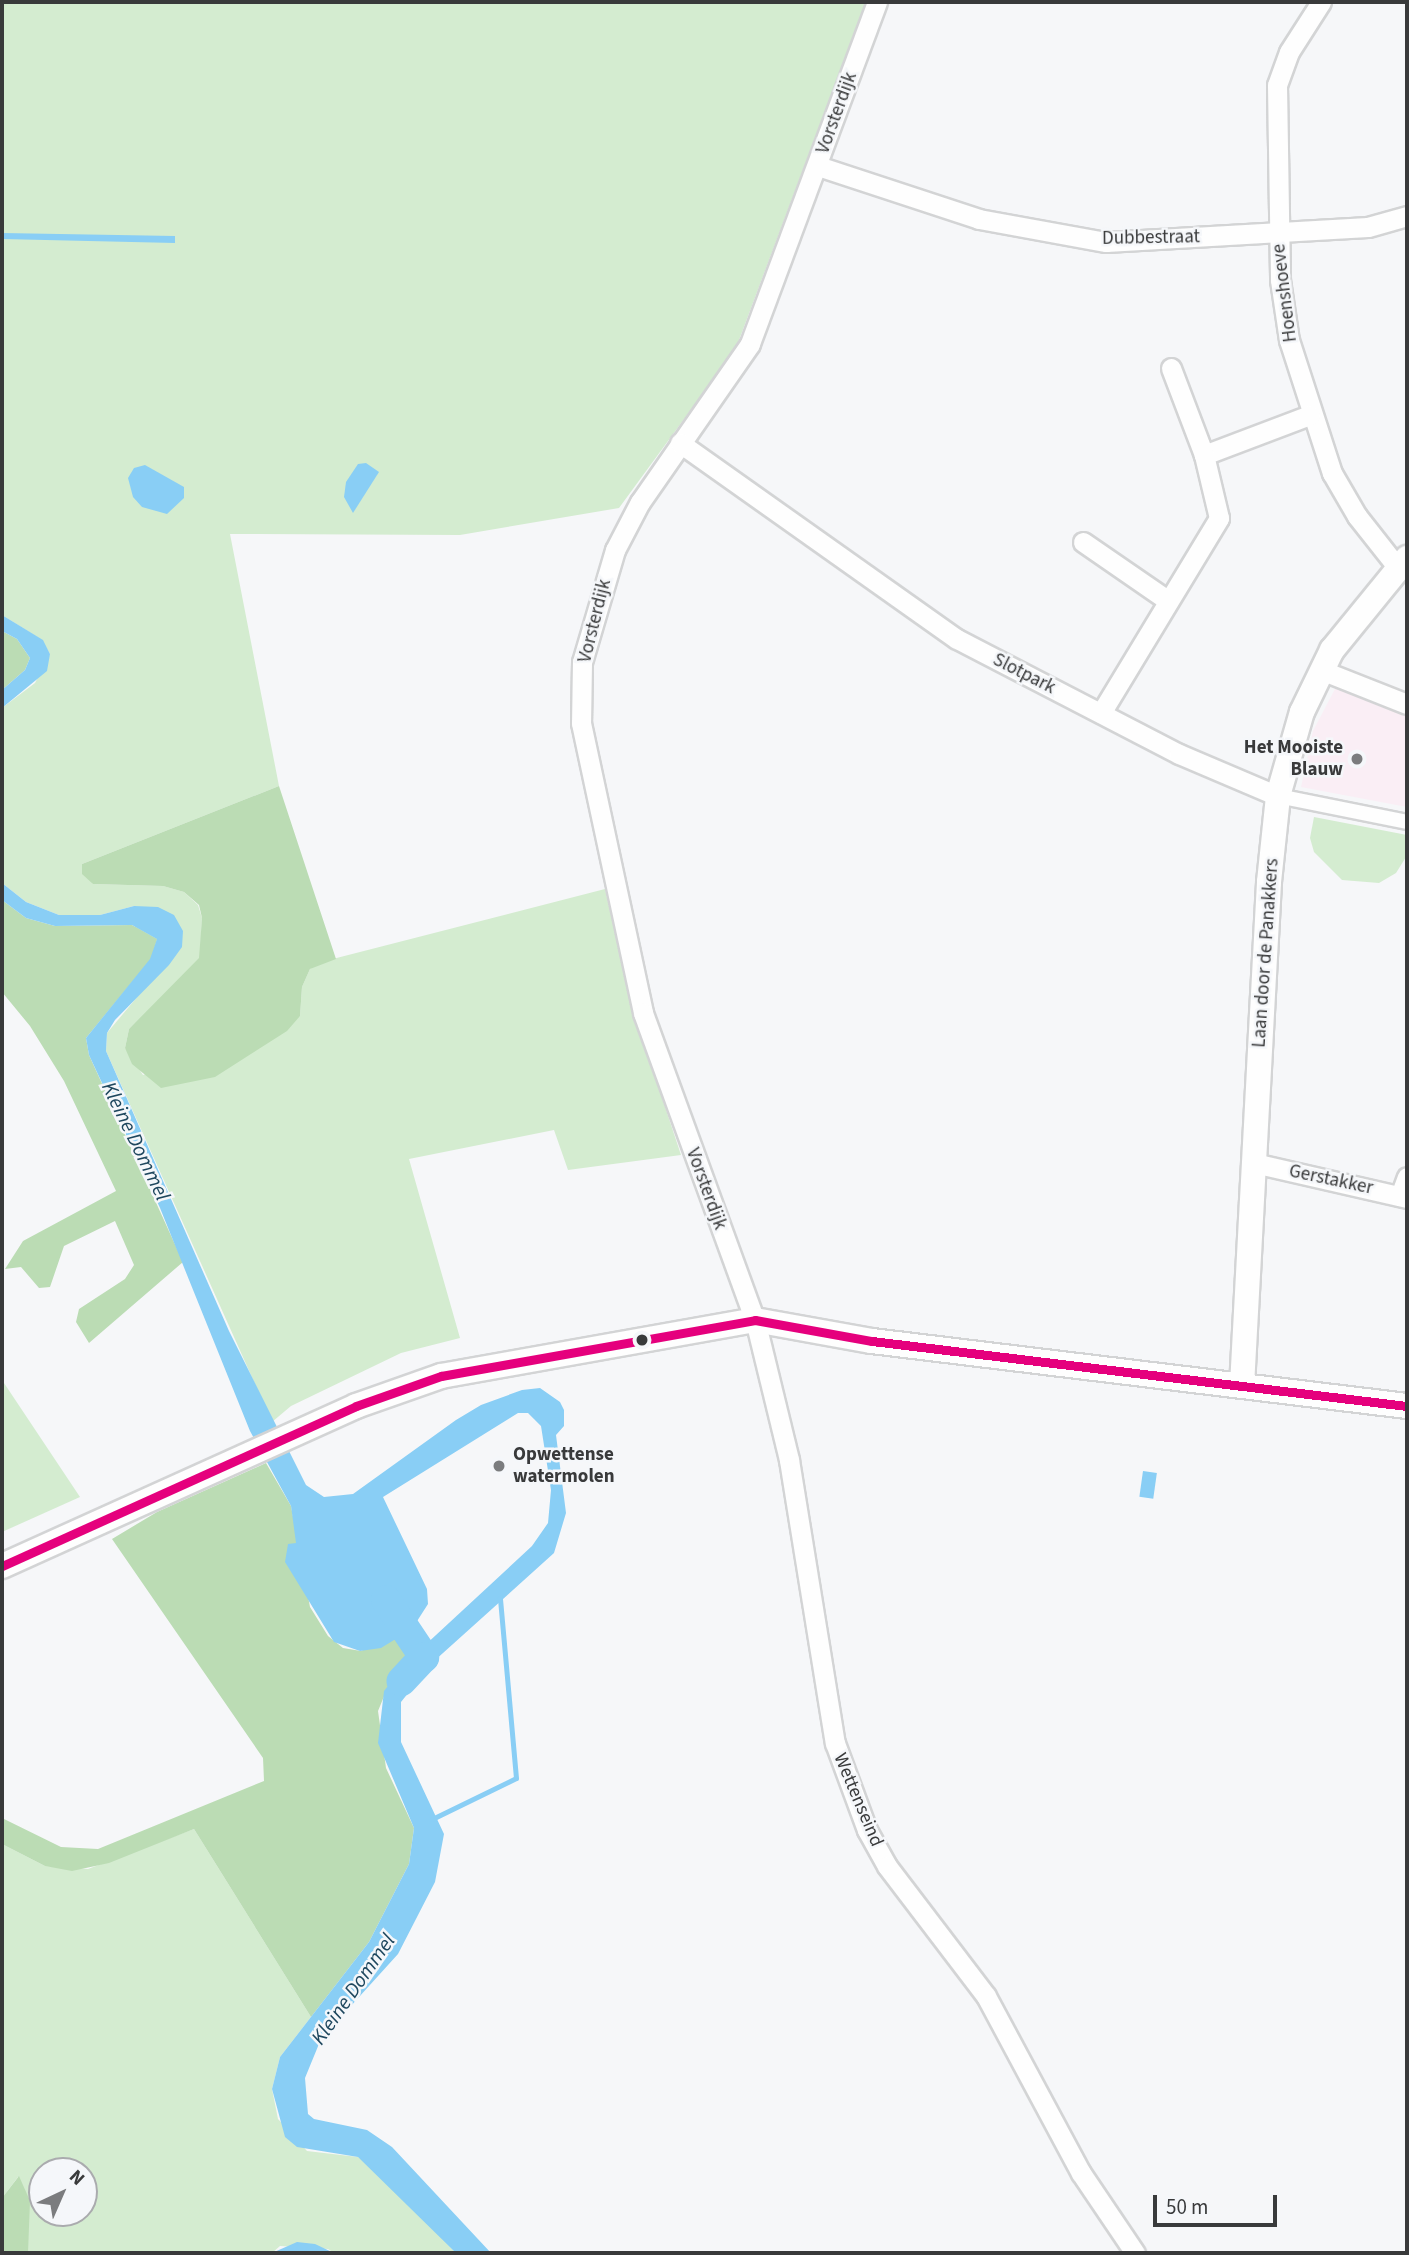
<!DOCTYPE html>
<style>
body{margin:0}
#map{position:relative;width:1409px;height:2255px;overflow:hidden;background:#f6f7f9;font-family:"Source Sans 3",sans-serif}
div>[style]{position:absolute}
.education>*{inset:0;background:#faeef5}
.green>*{inset:0;background:#d4ecd0}
.forest>*{inset:0;background:#bbdcb4}
.water>*{inset:0;background:#89cef5;transform-origin:0 0}
.stream>*{height:5px;margin:-2.5px;padding:0 2.5px;transform-origin:2.5px;border-radius:2.5px;background:#89cef5}
.river>*{height:30px;margin:-15px;padding:0 15px;transform-origin:15px;border-radius:15px;background:#89cef5}
.roads{filter:drop-shadow(2px 0 #d3d4d5) drop-shadow(-2px 0 #d3d4d5) drop-shadow(0 2px #d3d4d5) drop-shadow(0 -2px #d3d4d5)}
.pedestrian>*{height:14px;margin:-7px;padding:0 7px;transform-origin:7px;border-radius:7px;background:#fefefe}
.minor>*{height:19px;margin:-9.5px;padding:0 9.5px;transform-origin:9.5px;border-radius:9.5px;background:#fefefe}
.tertiary>*{height:24px;margin:-12px;padding:0 12px;transform-origin:12px;border-radius:12px;background:#fefefe}
.bus-1>*{height:9px;margin:-4.5px;padding:0 4.5px;transform-origin:4.5px;border-radius:4.5px;background:#e5007d}
.dots>*{width:19px;height:19px;translate:-50% -50%;box-sizing:border-box;border:4px solid #f5f7fa;border-radius:50%}
span{translate:-50% -50%;white-space:nowrap;text-align:center;line-height:1.15;-webkit-text-stroke:5px #f5f7fa;paint-order:stroke}
.street-label{font-size:19px;color:#393a3b}
.poi-label{font-size:19px;color:#393a3b;font-weight:700}
.right{translate:-100% -50%;text-align:right}
.left{translate:0 -50%;text-align:left}
.water-label{font-size:21px;color:#1e475e;font-style:italic}
.frame{position:absolute;inset:0;border:4px solid #393a3b;pointer-events:none}
.north{position:absolute;left:28px;top:2157px;width:70px;height:70px;box-sizing:border-box;background:#f5f7fa;border:2px solid #aaabae;border-radius:50%;rotate:44deg;font-size:19px;font-weight:700;line-height:28px;text-align:center;color:#393a3b}
.north::after{content:'';display:block;margin:auto;width:24px;height:32px;background:#7b7c7e;clip-path:polygon(50% 0,100% 100%,50% 72%,0 100%)}
.scale{position:absolute;left:1153px;top:2195px;width:124px;height:32px;box-sizing:border-box;border:4px solid #393a3b;border-top:0;padding-left:9px;font-size:21px;line-height:24px;white-space:nowrap;color:#393a3b;-webkit-text-stroke:5px #f5f7fa;paint-order:stroke}
</style>
<div id="map">
<div class="education">
<div style="clip-path:polygon(1336px 687px,1407px 716px,1407px 807px,1301px 787px,1313px 731px)"></div>
</div>
<div class="green">
<div style="clip-path:polygon(2px 2px,866px 2px,736px 348px,619px 508px,460px 535px,230px 534px,279px 786px,82px 864px,93px 884px,163px 886px,184px 892px,198px 905px,202px 918px,200px 958px,191px 971px,129px 1029px,125px 1048px,143px 1075px,300px 1016px,302px 987px,310px 969px,321px 962px,605px 889px,631px 1004px,681px 1155px,568px 1170px,554px 1130px,409px 1159px,460px 1338px,401px 1353px,291px 1406px,272px 1422px,106px 1051px,107px 1033px,138px 996px,134px 906px,100px 915px,59px 915px,26px 902px,2px 883px,2px 708px,35px 683px,50px 654px,42px 640px,2px 615px)"></div>
<div style="clip-path:polygon(1314px 817px,1407px 835px,1406px 857px,1396px 873px,1379px 883px,1342px 880px,1314px 852px,1310px 838px)"></div>
<div style="clip-path:polygon(2px 1380px,80px 1497px,2px 1532px)"></div>
<div style="clip-path:polygon(evenodd,194px 1829px,311px 2017px,280px 2057px,272px 2089px,278px 2119px,307px 2151px,358px 2157px,374px 2167px,456px 2253px,334px 2253px,328px 2249px,280px 2246px,272px 2253px,28px 2253px,18px 2177px,2px 2198px,2px 1844px,45px 1866px,88px 1869px,194px 1829px,42px 2171px,84px 2171px,84px 2213px,42px 2213px,42px 2171px)"></div>
</div>
<div class="forest">
<div style="clip-path:polygon(2px 631px,17px 639px,30px 658px,25px 670px,2px 690px)"></div>
<div style="clip-path:polygon(279px 786px,336px 959px,310px 969px,302px 987px,300px 1016px,287px 1031px,215px 1077px,161px 1088px,132px 1064px,125px 1048px,129px 1029px,199px 958px,202px 918px,199px 905px,184px 892px,163px 886px,93px 884px,82px 874px,82px 864px)"></div>
<div style="clip-path:polygon(2px 900px,26px 918px,55px 926px,132px 925px,157px 939px,151px 959px,86px 1038px,89px 1055px,183px 1262px,89px 1343px,76px 1322px,79px 1309px,125px 1279px,134px 1265px,115px 1221px,64px 1246px,50px 1287px,39px 1288px,21px 1267px,5px 1269px,23px 1241px,116px 1191px,64px 1081px,30px 1026px,2px 992px)"></div>
<div style="clip-path:polygon(266px 1463px,291px 1506px,310px 1607px,328px 1636px,343px 1648px,361px 1651px,417px 1623px,428px 1642px,392px 1677px,378px 1711px,386px 1768px,414px 1828px,409px 1864px,369px 1942px,311px 2017px,194px 1829px,109px 1863px,72px 1871px,45px 1866px,2px 1844px,2px 1818px,61px 1847px,98px 1849px,264px 1781px,263px 1758px,112px 1539px,157px 1512px)"></div>
<div style="clip-path:polygon(19px 2176px,30px 2201px,28px 2253px,2px 2253px,2px 2198px)"></div>
</div>
<div class="water">
<div style="clip-path:polygon(2px 233px,175px 236px,175px 243px,2px 239px)"></div>
<div style="clip-path:polygon(366px 463px,379px 472px,353px 513px,344px 497px,346px 482px,358px 464px)"></div>
<div style="clip-path:polygon(145px 465px,184px 487px,184px 498px,167px 514px,142px 507px,133px 497px,128px 478px,134px 468px)"></div>
<div style="clip-path:polygon(2px 615px,43px 640px,50px 654px,47px 671px,2px 708px,2px 690px,25px 670px,30px 658px,17px 639px,2px 631px)"></div>
<div style="clip-path:polygon(2px 883px,26px 902px,59px 915px,100px 915px,134px 906px,158px 907px,174px 915px,183px 931px,182px 947px,169px 965px,115px 1020px,107px 1033px,106px 1051px,229px 1331px,306px 1485px,324px 1497px,353px 1494px,456px 1420px,481px 1405px,522px 1390px,540px 1388px,560px 1402px,564px 1410px,564px 1426px,556px 1435px,566px 1513px,554px 1553px,433px 1662px,401px 1702px,401px 1742px,444px 1834px,435px 1882px,398px 1954px,321px 2039px,305px 2078px,308px 2114px,314px 2119px,367px 2130px,392px 2147px,491px 2253px,456px 2253px,358px 2157px,297px 2147px,285px 2137px,272px 2089px,280px 2057px,369px 1942px,409px 1864px,414px 1828px,378px 1743px,384px 1691px,409px 1660px,532px 1546px,548px 1523px,551px 1490px,541px 1426px,528px 1413px,518px 1413px,383px 1497px,427px 1589px,428px 1604px,412px 1629px,381px 1648px,360px 1651px,334px 1642px,285px 1562px,288px 1544px,296px 1543px,291px 1506px,250px 1431px,160px 1208px,89px 1055px,86px 1038px,150px 959px,157px 939px,132px 925px,55px 926px,26px 918px,2px 900px)"></div>
<div style="left:1143px;top:1471px;width:14px;height:26px;rotate:8deg"></div>
<div style="clip-path:polygon(297px 2242px,315px 2244px,334px 2253px,272px 2253px)"></div>
</div>
<div class="stream">
<div style="left:432px;top:1819px;width:93px;rotate:-26deg"></div>
<div style="left:516px;top:1778px;width:181px;rotate:-95.1deg"></div>
</div>
<div class="river">
<div style="left:386px;top:1600px;width:69px;rotate:56.3deg"></div>
<div style="left:424px;top:1657px;width:33px;rotate:133deg"></div>
</div>
<div class="roads">
<div class="pedestrian">
<div style="left:1278px;top:796px;width:132px;rotate:11.4deg"></div>
</div>
<div class="minor">
<div style="left:877px;top:2px;width:365px;rotate:110.4deg"></div>
<div style="left:750px;top:344px;width:193px;rotate:124.8deg"></div>
<div style="left:640px;top:502px;width:54px;rotate:117.5deg"></div>
<div style="left:615px;top:550px;width:117px;rotate:106.4deg"></div>
<div style="left:582px;top:662px;width:61px;rotate:90.9deg"></div>
<div style="left:581px;top:723px;width:297px;rotate:77.9deg"></div>
<div style="left:643px;top:1013px;width:327px;rotate:70deg"></div>
<div style="left:755px;top:1320px;width:144px;rotate:76.3deg"></div>
<div style="left:789px;top:1460px;width:287px;rotate:80.8deg"></div>
<div style="left:835px;top:1743px;width:93px;rotate:69.8deg"></div>
<div style="left:867px;top:1830px;width:41px;rotate:60.9deg"></div>
<div style="left:887px;top:1866px;width:163px;rotate:52.7deg"></div>
<div style="left:986px;top:1996px;width:201px;rotate:61.8deg"></div>
<div style="left:1081px;top:2173px;width:97px;rotate:56deg"></div>
<div style="left:1321px;top:2px;width:59px;rotate:122.6deg"></div>
<div style="left:1289px;top:52px;width:35px;rotate:110deg"></div>
<div style="left:1277px;top:85px;width:195px;rotate:89.1deg"></div>
<div style="left:1280px;top:280px;width:61px;rotate:81.5deg"></div>
<div style="left:1289px;top:340px;width:140px;rotate:72.1deg"></div>
<div style="left:1332px;top:473px;width:50px;rotate:59.8deg"></div>
<div style="left:1357px;top:516px;width:66px;rotate:51.7deg"></div>
<div style="left:818px;top:166px;width:169px;rotate:18.2deg"></div>
<div style="left:979px;top:219px;width:129px;rotate:10.3deg"></div>
<div style="left:1106px;top:242px;width:262px;rotate:-3.3deg"></div>
<div style="left:1368px;top:227px;width:41px;rotate:-15.8deg"></div>
<div style="left:680px;top:443px;width:339px;rotate:35.3deg"></div>
<div style="left:957px;top:639px;width:250px;rotate:27.4deg"></div>
<div style="left:1179px;top:754px;width:108px;rotate:23deg"></div>
<div style="left:1204px;top:455px;width:113px;rotate:-20.7deg"></div>
<div style="left:1083px;top:542px;width:102px;rotate:34.6deg"></div>
<div style="left:1321px;top:670px;width:92px;rotate:21.6deg"></div>
<div style="left:1101px;top:713px;width:228px;rotate:-58.8deg"></div>
<div style="left:1219px;top:518px;width:65px;rotate:-103.4deg"></div>
<div style="left:1204px;top:455px;width:93px;rotate:-110.8deg"></div>
<div style="left:1254px;top:1163px;width:157px;rotate:12.9deg"></div>
<div style="left:1400px;top:1196px;width:20px;rotate:-70deg"></div>
</div>
<div class="tertiary">
<div style="left:1242px;top:1386px;width:505px;rotate:-86.93deg"></div>
<div style="left:1269px;top:882px;width:86px;rotate:-84deg"></div>
<div style="left:1278px;top:796px;width:87px;rotate:-74.1deg"></div>
<div style="left:1302px;top:712px;width:69px;rotate:-64.2deg"></div>
<div style="left:1332px;top:650px;width:119px;rotate:-50.8deg"></div>
<div style="left:2px;top:1566px;width:388px;rotate:-24.3deg"></div>
<div style="left:356px;top:1406px;width:90px;rotate:-19.4deg"></div>
<div style="left:441px;top:1376px;width:319px;rotate:-10.1deg"></div>
<div style="left:755px;top:1320px;width:119px;rotate:10.2deg"></div>
<div style="left:872px;top:1341px;width:539px;rotate:6.93deg"></div>
</div>
</div>
<div class="bus-1">
<div style="left:2px;top:1566px;width:388px;rotate:-24.3deg"></div>
<div style="left:356px;top:1406px;width:90px;rotate:-19.4deg"></div>
<div style="left:441px;top:1376px;width:319px;rotate:-10.1deg"></div>
<div style="left:755px;top:1320px;width:119px;rotate:10.2deg"></div>
<div style="left:872px;top:1341px;width:539px;rotate:6.93deg"></div>
</div>
<div class="dots">
<div style="left:1357px;top:759px;background:#7b7c7e"></div>
<div style="left:642px;top:1340px;background:#393a3b"></div>
<div style="left:499px;top:1466px;background:#7b7c7e"></div>
</div>
<div class="street-label">
<span style="left:837px;top:113px;rotate:-70deg">Vorsterdijk</span>
<span style="left:1151px;top:238px;rotate:-1deg">Dubbestraat</span>
<span style="left:1285px;top:293px;rotate:-97deg">Hoenshoeve</span>
<span style="left:595px;top:621px;rotate:-76deg">Vorsterdijk</span>
<span style="left:1024px;top:674px;rotate:27deg">Slotpark</span>
<span style="left:1266px;top:953px;rotate:-86deg">Laan door de Panakkers</span>
<span style="left:1331px;top:1180px;rotate:12deg">Gerstakker</span>
<span style="left:706px;top:1189px;rotate:70deg">Vorsterdijk</span>
<span style="left:858px;top:1800px;rotate:67deg">Wettenseind</span>
</div>
<div class="poi-label">
<span class="right" style="left:1343px;top:759px">Het Mooiste<br>Blauw</span>
<span class="left" style="left:513px;top:1466px">Opwettense<br>watermolen</span>
</div>
<div class="water-label">
<span style="left:136px;top:1141px;rotate:64deg">Kleine Dommel</span>
<span style="left:353px;top:1989px;rotate:-55deg">Kleine Dommel</span>
</div>
<div class="frame"></div>
<div class="north">N</div>
<div class="scale">50 m</div>
</div>
